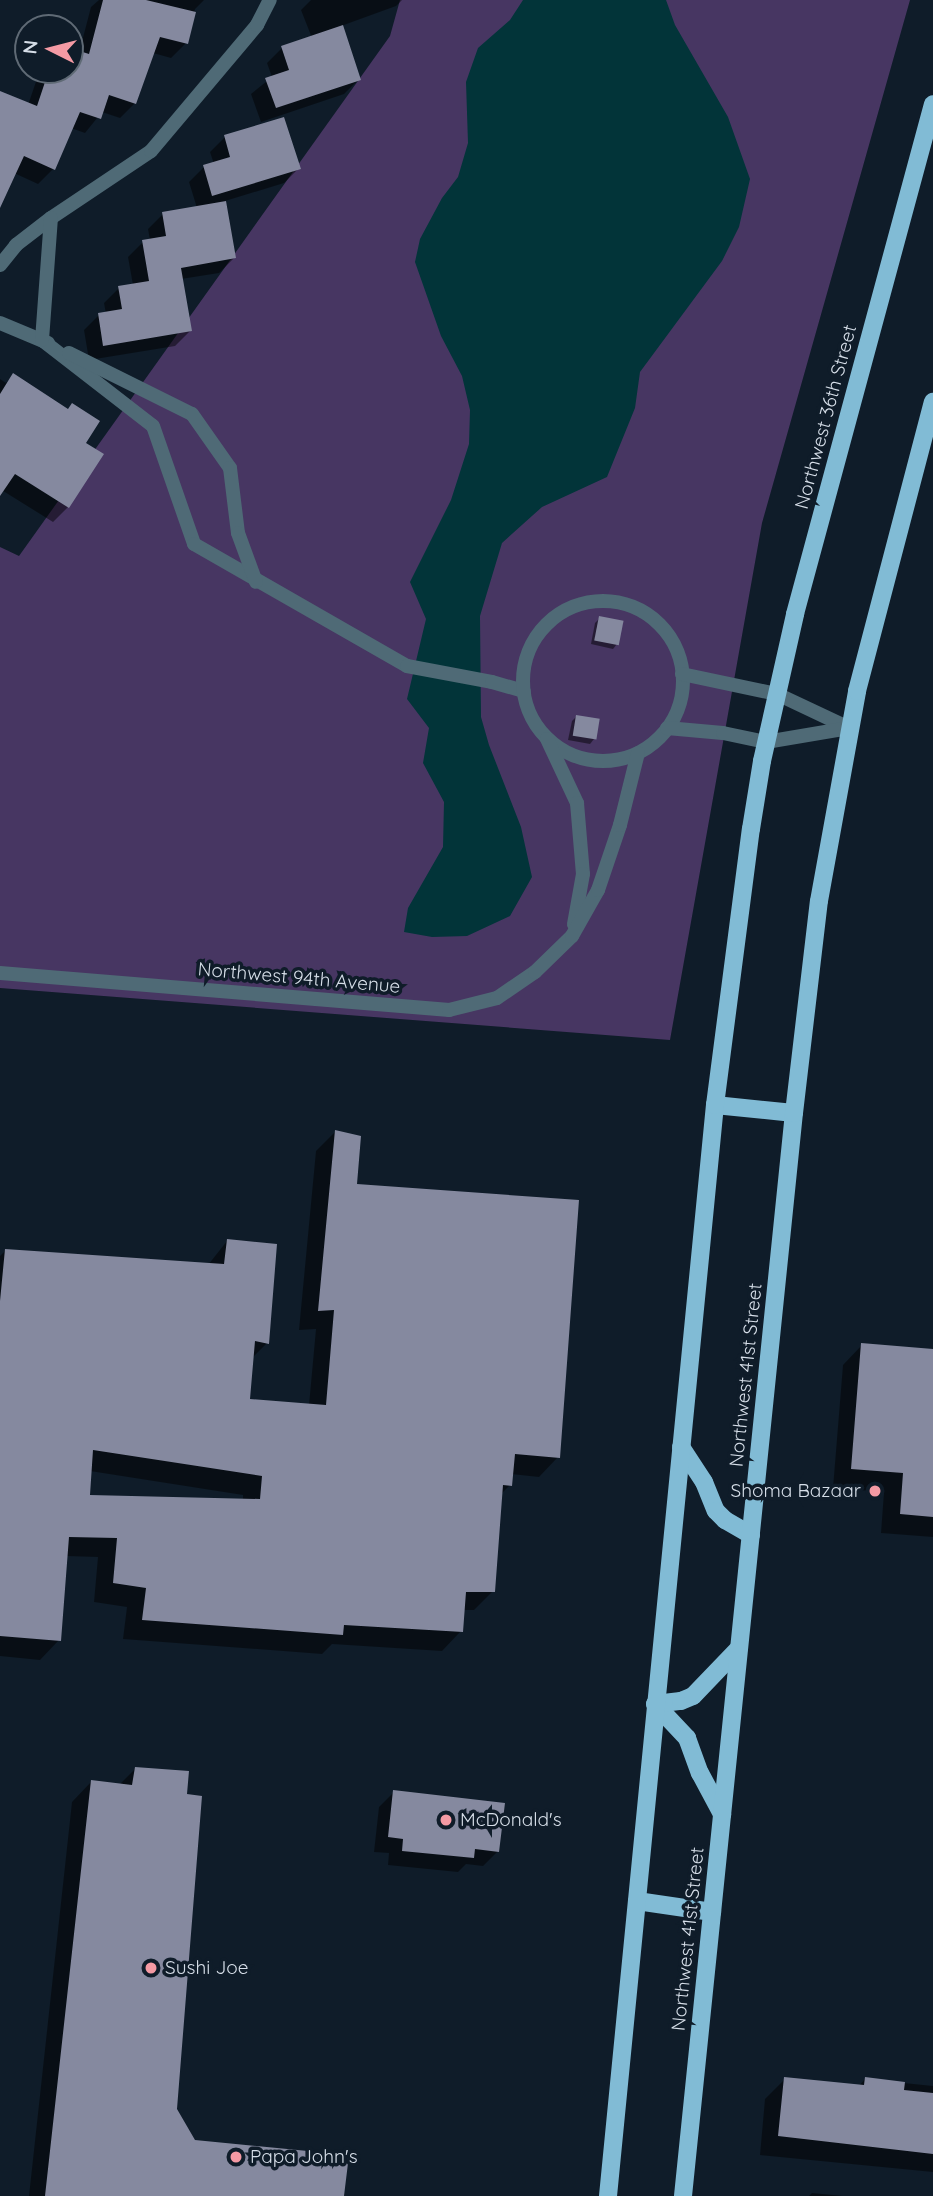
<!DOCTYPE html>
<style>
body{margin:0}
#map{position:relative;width:933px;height:2196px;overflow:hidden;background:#0f1c29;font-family:Quicksand,sans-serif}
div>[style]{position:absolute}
.green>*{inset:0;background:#473662}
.water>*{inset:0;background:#023439}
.shadow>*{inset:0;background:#0007}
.building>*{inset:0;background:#85899f;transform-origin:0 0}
.minor>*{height:14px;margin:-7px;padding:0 7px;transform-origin:7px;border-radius:7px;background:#4f6a76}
.minor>.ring{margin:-7px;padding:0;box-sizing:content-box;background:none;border:14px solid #4f6a76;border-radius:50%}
.primary>*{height:18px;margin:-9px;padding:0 9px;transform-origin:9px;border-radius:9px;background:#81bbd5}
.dots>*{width:19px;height:19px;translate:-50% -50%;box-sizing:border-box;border:4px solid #0f1c29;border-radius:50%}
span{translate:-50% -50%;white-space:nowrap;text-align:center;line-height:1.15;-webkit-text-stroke:7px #0f1c29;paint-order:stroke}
.street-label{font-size:19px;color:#d6dee8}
.poi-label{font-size:19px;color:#d6dee8}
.right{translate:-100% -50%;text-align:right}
.left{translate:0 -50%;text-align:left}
.north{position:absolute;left:14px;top:14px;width:70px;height:70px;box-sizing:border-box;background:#0f1c29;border:2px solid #5f6a75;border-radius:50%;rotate:276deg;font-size:19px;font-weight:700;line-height:28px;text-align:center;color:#d6dee8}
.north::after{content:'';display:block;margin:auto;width:24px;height:32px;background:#f49aa4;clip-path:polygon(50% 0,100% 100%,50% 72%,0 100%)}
</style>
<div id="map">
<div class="green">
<div style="clip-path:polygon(400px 0,910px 0,762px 523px,670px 1040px,0 988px,0 547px,19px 556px,390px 36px)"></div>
</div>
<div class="water">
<div style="clip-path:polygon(523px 0,666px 0,675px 25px,728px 117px,750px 179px,739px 227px,722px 261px,640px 372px,635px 408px,607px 477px,542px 507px,502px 543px,480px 616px,481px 717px,489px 745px,521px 827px,532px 877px,510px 916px,467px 936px,432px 937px,404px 932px,408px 908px,443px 847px,444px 802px,423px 763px,429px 728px,407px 699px,426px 619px,410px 582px,451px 500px,469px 444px,470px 410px,462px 376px,441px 336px,415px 262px,420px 239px,442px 198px,458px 177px,468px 143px,466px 82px,478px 48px,510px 20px)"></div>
</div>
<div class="shadow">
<div style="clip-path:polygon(99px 0,204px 0,195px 9px,186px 43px,171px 58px,153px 53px,135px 103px,120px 118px,102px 112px,85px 133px,71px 128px,53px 169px,38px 184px,14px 173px,0 201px,0 96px,28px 105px,40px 70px,70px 70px,70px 50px,79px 53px,91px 7px)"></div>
<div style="clip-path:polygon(311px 0,402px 0,396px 6px,341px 26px,359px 79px,344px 94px,261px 122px,251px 94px,272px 77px,267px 63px,282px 48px,312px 38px,301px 10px)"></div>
<div style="clip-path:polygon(225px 137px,299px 168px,284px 183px,225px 201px,234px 258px,219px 273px,181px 279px,190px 331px,175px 346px,89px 360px,84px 330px,99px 315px,106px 314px,104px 303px,119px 288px,133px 285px,128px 257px,143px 242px,150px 240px,148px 229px,163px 214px,197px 208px,189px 182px,204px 167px,214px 164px,210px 152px)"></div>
<div style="clip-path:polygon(13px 376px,83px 443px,102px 455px,68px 507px,53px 522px,0 489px,0 379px,6px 383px)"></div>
<div style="clip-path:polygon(600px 618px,617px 644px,613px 649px,591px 644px,595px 623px)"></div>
<div style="clip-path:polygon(576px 717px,594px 739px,590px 744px,568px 740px,572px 721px)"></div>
<div style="clip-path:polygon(evenodd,335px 1132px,355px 1186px,558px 1457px,539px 1477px,511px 1474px,510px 1485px,500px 1495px,493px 1591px,474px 1610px,463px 1610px,461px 1631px,442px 1651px,332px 1644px,322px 1654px,123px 1639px,127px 1607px,94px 1602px,98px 1557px,66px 1556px,59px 1640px,40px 1660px,0 1656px,0 1256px,6px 1250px,208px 1265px,227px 1241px,267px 1343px,251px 1359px,248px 1401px,309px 1405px,316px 1329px,299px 1330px,316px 1151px,335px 1132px,90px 1471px,243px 1495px,243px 1500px,88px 1496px,90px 1471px)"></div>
<div style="clip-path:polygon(862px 1345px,933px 1351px,933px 1537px,881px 1533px,884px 1492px,833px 1488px,843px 1365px)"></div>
<div style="clip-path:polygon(135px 1769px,175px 2110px,194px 2142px,342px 2196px,29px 2196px,72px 1802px,91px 1782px,119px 1785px)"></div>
<div style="clip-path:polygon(394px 1792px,498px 1851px,483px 1866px,466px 1864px,458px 1872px,388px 1865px,389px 1853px,374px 1852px,379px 1807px)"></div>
<div style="clip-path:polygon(785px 2079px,858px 2087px,865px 2079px,933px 2086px,933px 2172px,760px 2155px,765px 2099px)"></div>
<div style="clip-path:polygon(812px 2193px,843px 2196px,809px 2196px)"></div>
</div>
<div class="building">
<div style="clip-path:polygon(103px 0,146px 0,196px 12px,188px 44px,160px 37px,136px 104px,109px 95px,101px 119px,80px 112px,55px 170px,24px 156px,0 208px,0 91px,37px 106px,49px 70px,70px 70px,70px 48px,89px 54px)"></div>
<div style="clip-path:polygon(343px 25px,361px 80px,276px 108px,265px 78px,289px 70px,281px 46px)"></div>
<div style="clip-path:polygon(284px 117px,301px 169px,212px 196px,203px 165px,230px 157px,224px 135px)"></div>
<div style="clip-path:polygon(226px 201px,236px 258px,181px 268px,192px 331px,103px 346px,98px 313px,122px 309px,118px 286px,149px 281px,142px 240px,166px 236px,162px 212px)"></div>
<div style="clip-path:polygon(13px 373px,68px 409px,72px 403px,100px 421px,86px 443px,104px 454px,69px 508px,15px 474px,0 496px,0 394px)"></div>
<div style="left:599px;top:616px;width:25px;height:25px;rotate:11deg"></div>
<div style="left:576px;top:715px;width:24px;height:21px;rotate:9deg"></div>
<div style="clip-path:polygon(evenodd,335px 1130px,361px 1136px,357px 1184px,579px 1200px,560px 1458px,515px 1454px,512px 1486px,503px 1485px,495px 1592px,466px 1592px,463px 1632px,344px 1625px,343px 1635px,142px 1620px,146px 1588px,113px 1583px,117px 1538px,69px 1537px,61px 1641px,0 1636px,0 1301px,5px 1249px,224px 1264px,227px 1239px,277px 1244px,269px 1344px,255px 1341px,250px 1399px,326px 1405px,334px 1310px,318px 1311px,335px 1130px,93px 1450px,262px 1476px,260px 1499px,90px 1495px,93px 1450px)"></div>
<div style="clip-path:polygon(861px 1343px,933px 1349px,933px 1517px,900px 1514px,903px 1473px,851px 1469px)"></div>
<div style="clip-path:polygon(135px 1767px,189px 1771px,187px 1794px,202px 1796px,177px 2109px,195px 2140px,349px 2155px,344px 2196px,45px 2196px,91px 1780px,132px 1785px)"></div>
<div style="clip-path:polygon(393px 1790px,505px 1803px,499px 1852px,475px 1849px,474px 1858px,402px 1851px,403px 1839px,388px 1837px)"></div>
<div style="clip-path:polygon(784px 2077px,864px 2085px,865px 2077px,905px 2082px,904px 2090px,933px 2093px,933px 2154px,778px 2136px)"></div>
</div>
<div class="minor">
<div style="left:0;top:265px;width:26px;rotate:-51deg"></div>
<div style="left:16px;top:245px;width:44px;rotate:-37.6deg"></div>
<div style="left:51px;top:218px;width:120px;rotate:-33.8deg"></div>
<div style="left:151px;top:151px;width:165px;rotate:-49.9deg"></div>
<div style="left:257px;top:25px;width:28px;rotate:-63deg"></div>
<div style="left:0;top:323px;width:52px;rotate:22.6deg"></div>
<div style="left:42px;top:340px;width:140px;rotate:37.8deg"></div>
<div style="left:153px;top:426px;width:125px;rotate:70.8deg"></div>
<div style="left:194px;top:544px;width:245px;rotate:29.8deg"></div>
<div style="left:407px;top:666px;width:86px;rotate:10.7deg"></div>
<div style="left:492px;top:682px;width:33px;rotate:16deg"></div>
<div style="left:42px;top:340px;width:122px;rotate:-85.8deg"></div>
<div style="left:69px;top:353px;width:137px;rotate:26.4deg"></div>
<div style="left:192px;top:414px;width:66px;rotate:54.9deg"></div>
<div style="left:230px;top:468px;width:65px;rotate:83deg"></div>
<div style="left:238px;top:533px;width:52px;rotate:69.8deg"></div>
<div class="ring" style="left:523px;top:601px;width:146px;height:146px"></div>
<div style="left:682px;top:674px;width:97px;rotate:11.9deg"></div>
<div style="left:777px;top:694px;width:80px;rotate:25.3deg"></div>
<div style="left:667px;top:728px;width:56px;rotate:5.1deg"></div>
<div style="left:723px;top:733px;width:44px;rotate:11.8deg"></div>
<div style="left:766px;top:742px;width:84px;rotate:-9.6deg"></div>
<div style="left:547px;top:739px;width:71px;rotate:64.9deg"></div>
<div style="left:577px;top:803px;width:71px;rotate:85.2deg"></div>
<div style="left:583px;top:874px;width:51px;rotate:100.2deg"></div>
<div style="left:0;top:973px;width:451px;rotate:4.7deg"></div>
<div style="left:449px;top:1010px;width:49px;rotate:-14deg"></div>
<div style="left:497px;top:998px;width:46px;rotate:-34.4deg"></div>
<div style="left:535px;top:972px;width:52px;rotate:-44.2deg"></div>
<div style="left:572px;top:936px;width:53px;rotate:-60.5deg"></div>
<div style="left:598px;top:890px;width:69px;rotate:-71.3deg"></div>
<div style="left:620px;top:825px;width:74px;rotate:-76deg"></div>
</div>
<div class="primary">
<div style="left:715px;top:1105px;width:79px;rotate:5.8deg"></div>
<div style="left:681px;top:1447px;width:42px;rotate:56.7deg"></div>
<div style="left:704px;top:1482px;width:31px;rotate:68deg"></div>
<div style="left:716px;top:1511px;width:13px;rotate:45deg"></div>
<div style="left:725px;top:1520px;width:30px;rotate:30deg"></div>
<div style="left:655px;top:1704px;width:47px;rotate:46.7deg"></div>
<div style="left:687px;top:1738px;width:37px;rotate:70deg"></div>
<div style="left:700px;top:1773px;width:47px;rotate:61.8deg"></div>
<div style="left:655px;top:1704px;width:26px;rotate:-7deg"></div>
<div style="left:681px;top:1701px;width:13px;rotate:-23deg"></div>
<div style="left:693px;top:1696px;width:66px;rotate:-46.2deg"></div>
<div style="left:637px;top:1901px;width:76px;rotate:8.3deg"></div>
<div style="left:608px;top:2196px;width:1096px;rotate:-84.4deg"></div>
<div style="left:715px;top:1105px;width:278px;rotate:-82.6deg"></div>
<div style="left:751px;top:829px;width:69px;rotate:-80.8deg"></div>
<div style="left:762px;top:761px;width:151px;rotate:-77.3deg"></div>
<div style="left:795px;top:614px;width:528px;rotate:-74.86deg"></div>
<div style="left:683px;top:2196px;width:1089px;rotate:-84.15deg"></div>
<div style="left:794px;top:1113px;width:213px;rotate:-83.3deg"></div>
<div style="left:819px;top:901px;width:213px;rotate:-79.7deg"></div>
<div style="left:857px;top:691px;width:299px;rotate:-75.3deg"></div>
</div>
<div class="dots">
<div style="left:875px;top:1491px;background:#f49aa4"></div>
<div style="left:446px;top:1820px;background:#f49aa4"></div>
<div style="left:151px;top:1968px;background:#f49aa4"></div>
<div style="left:236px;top:2157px;background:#f49aa4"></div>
</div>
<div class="street-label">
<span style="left:826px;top:417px;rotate:-75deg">Northwest 36th Street</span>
<span style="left:299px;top:978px;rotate:5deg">Northwest 94th Avenue</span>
<span style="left:746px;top:1375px;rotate:-84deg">Northwest 41st Street</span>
<span style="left:688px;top:1939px;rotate:-84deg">Northwest 41st Street</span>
</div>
<div class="poi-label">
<span class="right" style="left:861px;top:1491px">Shoma Bazaar</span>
<span class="left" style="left:460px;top:1820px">McDonald's</span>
<span class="left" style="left:165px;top:1968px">Sushi Joe</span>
<span class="left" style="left:250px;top:2157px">Papa John's</span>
</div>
<div class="north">N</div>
</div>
